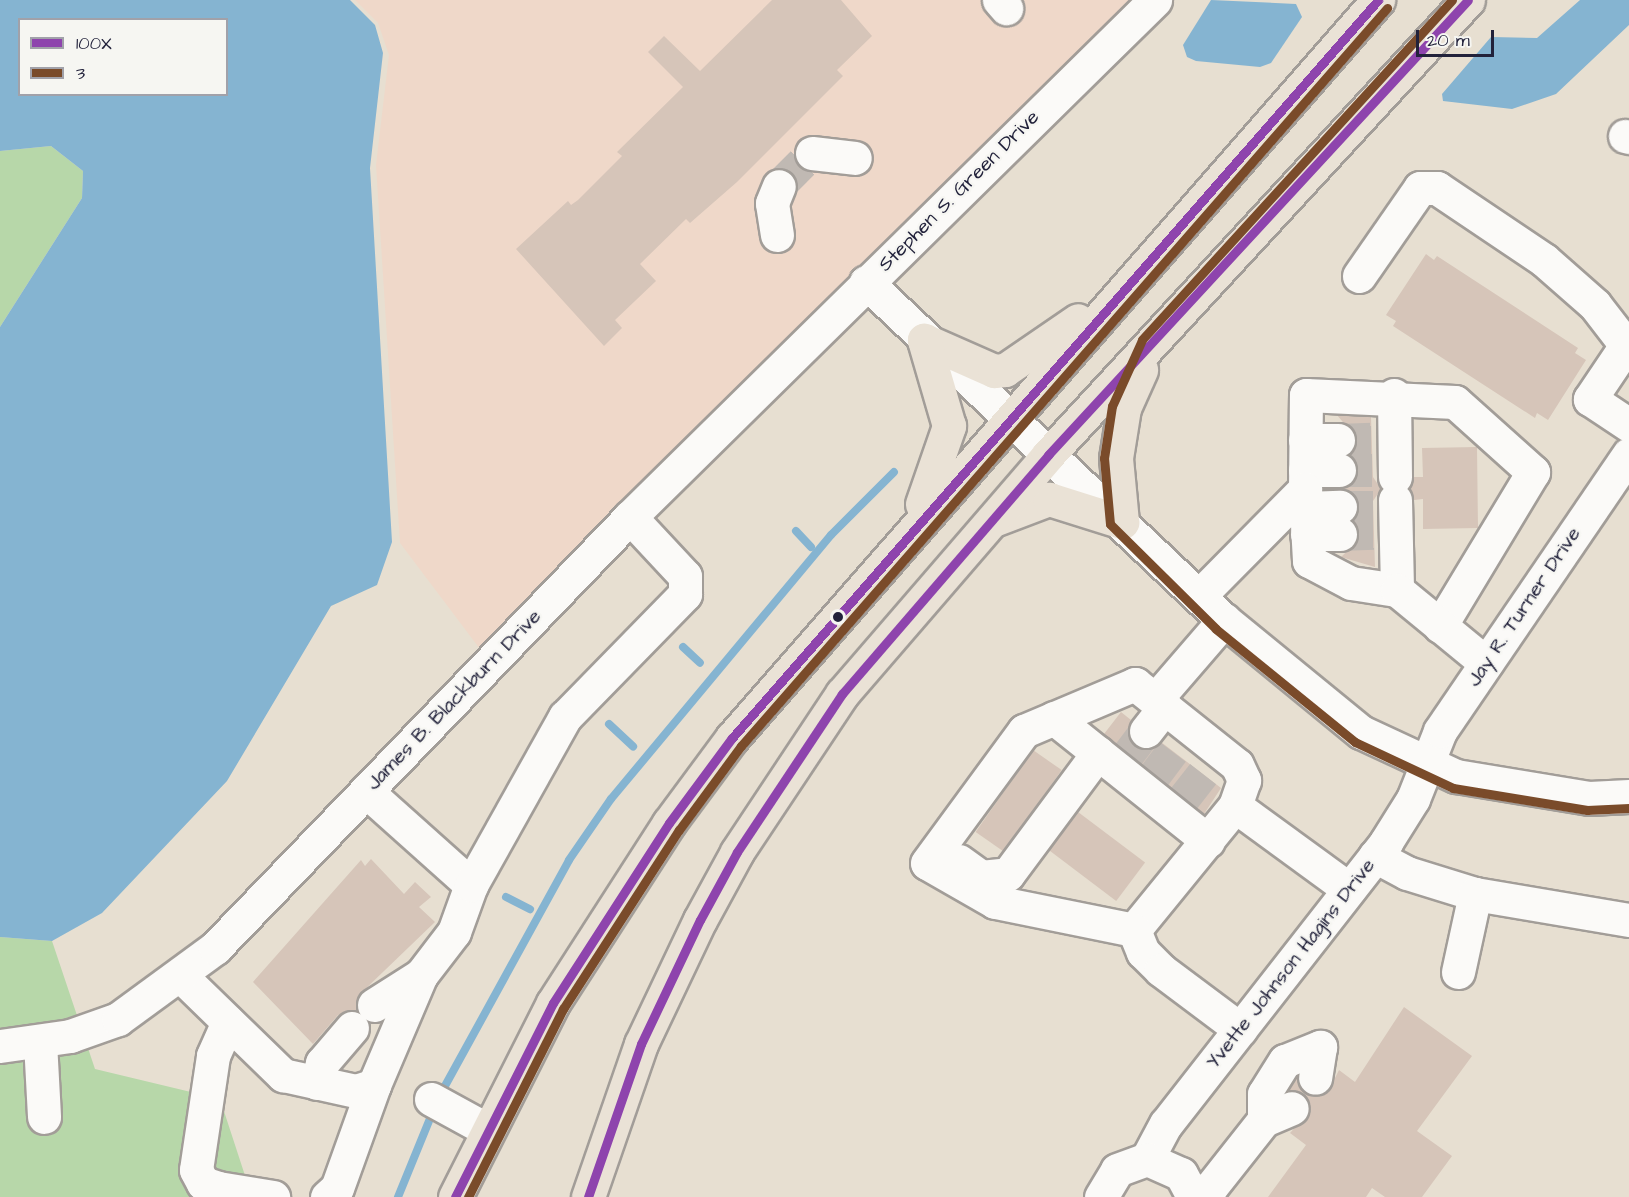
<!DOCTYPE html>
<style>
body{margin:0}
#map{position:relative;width:1629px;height:1197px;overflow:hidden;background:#e7dfd1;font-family:"Architects Daughter",sans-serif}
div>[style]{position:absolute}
.built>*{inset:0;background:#efd8c9}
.green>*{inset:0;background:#b7d7a9}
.water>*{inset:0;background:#85b4d1}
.stream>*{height:8px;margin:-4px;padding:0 4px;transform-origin:4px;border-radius:4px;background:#85b4d1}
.building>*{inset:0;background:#d6c5b9;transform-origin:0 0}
.minor-tunnel>*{height:33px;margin-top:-16.5px;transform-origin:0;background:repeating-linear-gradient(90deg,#c0b9b3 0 33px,transparent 0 49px)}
.roads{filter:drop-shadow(2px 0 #a29d98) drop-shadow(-2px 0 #a29d98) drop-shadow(0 2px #a29d98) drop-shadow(0 -2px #a29d98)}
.minor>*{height:33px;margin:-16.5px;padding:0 16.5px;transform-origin:16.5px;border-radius:16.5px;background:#fbfaf8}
.major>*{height:33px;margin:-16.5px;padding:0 16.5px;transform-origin:16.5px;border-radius:16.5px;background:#eae2d6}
.bus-1>*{height:9px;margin:-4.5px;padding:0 4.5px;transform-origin:4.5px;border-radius:4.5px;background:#8e44ad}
.bus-2>*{height:9px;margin:-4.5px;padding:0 4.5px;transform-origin:4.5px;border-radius:4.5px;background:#7a4b2a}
.dots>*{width:16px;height:16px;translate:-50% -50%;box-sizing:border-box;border:3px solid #f6f6f2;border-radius:50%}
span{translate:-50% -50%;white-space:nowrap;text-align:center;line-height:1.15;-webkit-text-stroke:4.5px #f6f6f2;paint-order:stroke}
.street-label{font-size:20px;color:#22223b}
.legend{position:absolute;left:18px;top:18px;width:210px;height:78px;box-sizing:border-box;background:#f6f6f2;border:2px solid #a1a1a9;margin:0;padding:8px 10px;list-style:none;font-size:18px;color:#22223b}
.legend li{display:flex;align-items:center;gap:12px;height:30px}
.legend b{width:30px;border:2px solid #a1a1a9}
.scale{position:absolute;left:1416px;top:30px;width:78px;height:27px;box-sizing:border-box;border:3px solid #22223b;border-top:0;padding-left:8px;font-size:18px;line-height:21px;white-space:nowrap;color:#22223b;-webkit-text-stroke:4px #f6f6f2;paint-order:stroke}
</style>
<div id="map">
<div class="built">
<div style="clip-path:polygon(355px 0,1155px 0,486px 657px,400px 543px,376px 165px,389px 55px,378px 23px)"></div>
</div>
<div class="green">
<div style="clip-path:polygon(51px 146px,83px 171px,82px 198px,0 327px,0 151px)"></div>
<div style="clip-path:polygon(0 937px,52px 941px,95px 1069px,220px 1099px,252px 1197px,0 1197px)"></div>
</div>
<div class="water">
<div style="clip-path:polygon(evenodd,0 0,350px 0,375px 25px,383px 53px,370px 168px,392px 542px,377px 585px,331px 606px,227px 781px,102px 913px,52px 941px,0 937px,0 327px,82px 198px,83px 171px,51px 146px,0 151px,0 0,20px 20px,226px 20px,226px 94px,20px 94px,20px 20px)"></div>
<div style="clip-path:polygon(1211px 0,1296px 4px,1302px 17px,1271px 63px,1260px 67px,1196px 61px,1187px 57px,1183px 45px)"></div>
<div style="clip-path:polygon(1580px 0,1629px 0,1629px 25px,1556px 94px,1512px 109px,1443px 101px,1442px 94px,1491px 37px,1537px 38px)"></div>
</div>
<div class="stream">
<div style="left:796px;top:531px;width:22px;rotate:47deg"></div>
<div style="left:683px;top:647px;width:23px;rotate:43deg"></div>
<div style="left:609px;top:724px;width:33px;rotate:43deg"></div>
<div style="left:506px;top:897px;width:27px;rotate:27deg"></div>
<div style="left:440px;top:1095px;width:268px;rotate:-61.2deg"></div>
<div style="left:569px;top:860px;width:74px;rotate:-55.5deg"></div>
<div style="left:611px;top:799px;width:344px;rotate:-50.2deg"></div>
<div style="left:831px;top:535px;width:89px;rotate:-45deg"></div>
<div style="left:398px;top:1197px;width:95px;rotate:-67.8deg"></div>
</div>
<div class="building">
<div style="clip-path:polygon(772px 0,841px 0,872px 36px,837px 70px,843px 76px,737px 182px,690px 223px,686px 219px,640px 264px,656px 281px,615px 320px,622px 328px,604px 346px,516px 249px,568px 201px,571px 205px,578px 200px,622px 156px,617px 152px,683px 87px,648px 52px,664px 36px,700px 71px)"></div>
<div style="clip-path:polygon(1426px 254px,1434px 260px,1437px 256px,1578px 348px,1575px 353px,1586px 360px,1548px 420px,1537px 413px,1535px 418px,1393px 326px,1396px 321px,1386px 315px)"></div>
<div style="clip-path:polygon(1337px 415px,1371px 417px,1373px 477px,1381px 489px,1373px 501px,1375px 567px,1341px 557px,1356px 543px,1352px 521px,1359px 506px,1356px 497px,1341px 488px,1355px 479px,1358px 469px,1349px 454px,1357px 439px)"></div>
<div style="clip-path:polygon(1477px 447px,1478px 528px,1423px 529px,1423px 499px,1414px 500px,1409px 488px,1414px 477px,1423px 477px,1422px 448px)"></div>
<div style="clip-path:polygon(1121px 712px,1131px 720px,1128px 737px,1135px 746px,1152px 749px,1161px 742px,1221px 788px,1204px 814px,1104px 734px)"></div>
<div style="left:1033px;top:750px;width:35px;height:100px;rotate:35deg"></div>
<div style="left:1078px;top:812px;width:84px;height:48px;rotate:37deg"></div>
<div style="clip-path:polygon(371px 859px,404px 894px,415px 882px,431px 897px,419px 907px,435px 922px,358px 996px,357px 1010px,338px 1015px,313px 1044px,253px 982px,361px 860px,365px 866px)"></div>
<div style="clip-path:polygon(1404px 1007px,1472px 1056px,1417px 1131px,1452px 1156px,1422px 1197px,1385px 1197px,1372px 1188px,1366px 1197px,1268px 1197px,1306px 1145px,1290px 1133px,1311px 1110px,1304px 1093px,1289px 1090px,1297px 1078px,1303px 1092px,1313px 1097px,1329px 1090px,1339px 1070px,1355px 1082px)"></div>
</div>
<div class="minor-tunnel">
<div style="left:779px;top:186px;width:47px;rotate:-45deg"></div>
<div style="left:1338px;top:440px;width:34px;rotate:-2deg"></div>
<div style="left:1339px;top:470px;width:34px"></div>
<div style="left:1340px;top:507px;width:33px"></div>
<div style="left:1340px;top:534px;width:34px;rotate:-2deg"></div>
<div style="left:1127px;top:756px;width:31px;rotate:-53deg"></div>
<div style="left:1154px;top:776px;width:31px;rotate:-53deg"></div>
<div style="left:1184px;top:798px;width:31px;rotate:-52deg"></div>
</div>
<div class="roads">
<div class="minor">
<div style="left:999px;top:0;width:11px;rotate:49deg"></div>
<div style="left:1625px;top:136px;width:4px;rotate:14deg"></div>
<div style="left:812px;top:153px;width:43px;rotate:6.6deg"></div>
<div style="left:777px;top:235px;width:32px;rotate:-99deg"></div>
<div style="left:772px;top:203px;width:18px;rotate:-68deg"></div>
<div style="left:1359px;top:276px;width:107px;rotate:-55.3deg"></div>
<div style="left:1420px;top:188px;width:17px"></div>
<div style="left:1437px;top:188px;width:129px;rotate:33.9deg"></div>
<div style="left:1544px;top:260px;width:68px;rotate:41.4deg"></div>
<div style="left:1595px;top:305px;width:56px;rotate:52.3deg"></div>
<div style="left:866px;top:282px;width:492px;rotate:43.4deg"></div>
<div style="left:1224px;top:620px;width:177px;rotate:39.3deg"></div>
<div style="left:1361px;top:732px;width:105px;rotate:24.9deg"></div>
<div style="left:1456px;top:776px;width:135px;rotate:9.4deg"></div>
<div style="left:1589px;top:798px;width:40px;rotate:-2.9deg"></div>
<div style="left:1625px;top:347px;width:63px;rotate:123.9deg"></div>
<div style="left:1590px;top:399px;width:47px;rotate:33.7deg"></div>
<div style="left:1394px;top:395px;width:82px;rotate:89.3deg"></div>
<div style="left:1305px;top:440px;width:33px"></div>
<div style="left:1305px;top:470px;width:34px"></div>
<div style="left:1305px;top:489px;width:94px;rotate:-89.4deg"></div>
<div style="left:1306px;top:395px;width:149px;rotate:2.7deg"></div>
<div style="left:1455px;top:402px;width:105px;rotate:41.9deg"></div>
<div style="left:1533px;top:472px;width:180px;rotate:121.1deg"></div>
<div style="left:1395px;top:500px;width:90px;rotate:88.7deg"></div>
<div style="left:1306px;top:508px;width:34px;rotate:-2deg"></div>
<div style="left:1307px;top:534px;width:33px"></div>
<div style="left:1199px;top:596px;width:151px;rotate:-45.3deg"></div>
<div style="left:1305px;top:489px;width:72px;rotate:86.8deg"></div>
<div style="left:1309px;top:561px;width:47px;rotate:27.6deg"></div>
<div style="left:1351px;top:583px;width:47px;rotate:8.7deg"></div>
<div style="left:1397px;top:590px;width:115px;rotate:39.4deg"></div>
<div style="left:1135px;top:684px;width:130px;rotate:38.5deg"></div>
<div style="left:1237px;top:765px;width:17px;rotate:65deg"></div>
<div style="left:1244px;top:780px;width:28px;rotate:109deg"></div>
<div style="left:1235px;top:806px;width:160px;rotate:129.2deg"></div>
<div style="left:1134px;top:930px;width:142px;rotate:-168.6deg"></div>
<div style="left:995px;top:902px;width:78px;rotate:-150.2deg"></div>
<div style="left:927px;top:863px;width:164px;rotate:-53.7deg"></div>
<div style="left:1024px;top:731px;width:121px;rotate:-22.9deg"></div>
<div style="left:1155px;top:700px;width:106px;rotate:-49.2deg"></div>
<div style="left:1054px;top:718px;width:197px;rotate:38.6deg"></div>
<div style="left:1146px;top:731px;width:31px;rotate:-52deg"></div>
<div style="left:366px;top:791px;width:141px;rotate:41.8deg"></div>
<div style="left:1235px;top:806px;width:141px;rotate:36.1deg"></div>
<div style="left:1375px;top:856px;width:36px;rotate:28deg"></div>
<div style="left:1407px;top:873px;width:71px;rotate:17.2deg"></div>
<div style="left:1475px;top:894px;width:156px;rotate:9.6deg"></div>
<div style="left:959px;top:861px;width:27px;rotate:36deg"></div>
<div style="left:981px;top:877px;width:27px;rotate:-6deg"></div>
<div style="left:1008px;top:874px;width:151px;rotate:-53.4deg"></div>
<div style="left:1134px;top:930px;width:24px;rotate:68deg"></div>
<div style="left:1143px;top:952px;width:25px;rotate:45deg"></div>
<div style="left:1161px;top:970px;width:99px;rotate:36.8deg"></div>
<div style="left:1458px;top:972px;width:80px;rotate:-77.7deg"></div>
<div style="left:180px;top:975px;width:144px;rotate:44.2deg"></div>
<div style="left:283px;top:1075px;width:75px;rotate:12.4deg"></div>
<div style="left:356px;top:1091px;width:19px;rotate:-18deg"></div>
<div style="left:374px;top:1085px;width:120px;rotate:-66.9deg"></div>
<div style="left:421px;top:975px;width:54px;rotate:-52.5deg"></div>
<div style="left:454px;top:932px;width:50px;rotate:-70.1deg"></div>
<div style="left:471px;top:885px;width:193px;rotate:-60.8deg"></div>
<div style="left:565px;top:717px;width:172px;rotate:-45.7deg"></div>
<div style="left:685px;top:594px;width:18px;rotate:-90deg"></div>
<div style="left:685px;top:576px;width:81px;rotate:-133deg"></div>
<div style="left:374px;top:1005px;width:56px;rotate:-32.6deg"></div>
<div style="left:228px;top:1022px;width:37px;rotate:114deg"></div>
<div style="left:213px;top:1056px;width:115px;rotate:98.5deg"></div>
<div style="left:196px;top:1170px;width:15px;rotate:62deg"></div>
<div style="left:203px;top:1183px;width:16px;rotate:18deg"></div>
<div style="left:218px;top:1188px;width:56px;rotate:9.3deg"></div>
<div style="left:40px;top:1042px;width:75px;rotate:86.9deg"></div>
<div style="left:0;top:1046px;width:71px;rotate:-8.1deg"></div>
<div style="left:70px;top:1036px;width:51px;rotate:-19.5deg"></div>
<div style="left:118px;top:1019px;width:120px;rotate:-36.2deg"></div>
<div style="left:215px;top:948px;width:598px;rotate:-46.08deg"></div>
<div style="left:630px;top:517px;width:737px;rotate:-44.56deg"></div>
<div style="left:317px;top:1083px;width:21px;rotate:-76deg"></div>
<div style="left:322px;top:1063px;width:46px;rotate:-49.4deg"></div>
<div style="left:431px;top:1099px;width:63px;rotate:28.6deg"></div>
<div style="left:1264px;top:1120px;width:30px;rotate:-23deg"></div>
<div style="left:1147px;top:1159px;width:40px;rotate:-62deg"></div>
<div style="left:1166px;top:1124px;width:358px;rotate:-52deg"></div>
<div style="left:1386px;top:842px;width:51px;rotate:-57.9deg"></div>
<div style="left:1413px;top:799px;width:73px;rotate:-68.3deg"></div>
<div style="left:1440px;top:731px;width:335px;rotate:-55.7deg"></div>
<div style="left:1192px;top:1196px;width:21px;rotate:-25deg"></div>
<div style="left:1211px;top:1187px;width:85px;rotate:-51.7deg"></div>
<div style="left:1264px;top:1120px;width:26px;rotate:-90deg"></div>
<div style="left:1264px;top:1094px;width:39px;rotate:-58deg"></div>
<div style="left:1285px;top:1061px;width:38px;rotate:-22deg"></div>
<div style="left:1320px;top:1047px;width:31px;rotate:99deg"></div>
<div style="left:327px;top:1197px;width:13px;rotate:-42deg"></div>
<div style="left:337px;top:1188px;width:109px;rotate:-70.2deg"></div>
<div style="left:1101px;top:1197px;width:31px;rotate:-59deg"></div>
<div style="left:1117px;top:1170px;width:32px;rotate:-20deg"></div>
<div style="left:1147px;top:1159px;width:37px;rotate:24deg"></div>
<div style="left:1181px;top:1174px;width:26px;rotate:62deg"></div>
</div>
<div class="major">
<div style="left:924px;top:340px;width:77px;rotate:23.9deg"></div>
<div style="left:994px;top:371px;width:11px;rotate:-5deg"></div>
<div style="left:1005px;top:370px;width:88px;rotate:-34.4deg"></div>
<div style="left:922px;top:504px;width:83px;rotate:-70.9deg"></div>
<div style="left:949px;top:426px;width:90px;rotate:-106.2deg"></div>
<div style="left:996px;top:519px;width:57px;rotate:-20.7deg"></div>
<div style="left:1049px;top:499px;width:77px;rotate:17.5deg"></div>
<div style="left:1122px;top:522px;width:64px;rotate:-95.4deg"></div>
<div style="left:1116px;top:458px;width:51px;rotate:-80.9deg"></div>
<div style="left:1124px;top:408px;width:42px;rotate:-65.9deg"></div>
<div style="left:455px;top:1197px;width:217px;rotate:-63.2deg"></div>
<div style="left:553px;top:1003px;width:214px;rotate:-57.2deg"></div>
<div style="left:669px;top:823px;width:106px;rotate:-53.5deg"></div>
<div style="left:732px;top:738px;width:981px;rotate:-48.8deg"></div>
<div style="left:588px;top:1197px;width:162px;rotate:-70.9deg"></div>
<div style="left:641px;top:1044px;width:137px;rotate:-64.6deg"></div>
<div style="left:700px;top:920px;width:77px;rotate:-61.4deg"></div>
<div style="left:737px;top:852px;width:190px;rotate:-56.4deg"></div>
<div style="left:842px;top:694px;width:316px;rotate:-49.2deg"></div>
<div style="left:1048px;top:455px;width:619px;rotate:-47.29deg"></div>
</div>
</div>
<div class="bus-1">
<div style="left:455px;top:1197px;width:217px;rotate:-63.2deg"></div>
<div style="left:553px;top:1003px;width:214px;rotate:-57.2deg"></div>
<div style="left:669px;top:823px;width:106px;rotate:-53.5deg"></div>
<div style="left:732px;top:738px;width:981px;rotate:-48.8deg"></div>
<div style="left:588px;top:1197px;width:162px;rotate:-70.9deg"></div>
<div style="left:641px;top:1044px;width:137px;rotate:-64.6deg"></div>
<div style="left:700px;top:920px;width:77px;rotate:-61.4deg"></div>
<div style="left:737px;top:852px;width:190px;rotate:-56.4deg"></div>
<div style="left:842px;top:694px;width:316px;rotate:-49.2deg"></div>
<div style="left:1048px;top:455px;width:619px;rotate:-47.29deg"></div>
</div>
<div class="bus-2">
<div style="left:1452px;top:0;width:460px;rotate:132.4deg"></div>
<div style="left:1142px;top:340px;width:72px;rotate:114.4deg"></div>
<div style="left:1112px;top:406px;width:53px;rotate:98.7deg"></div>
<div style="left:1104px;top:458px;width:66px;rotate:84.8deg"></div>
<div style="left:1110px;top:524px;width:149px;rotate:44.7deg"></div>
<div style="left:1216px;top:629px;width:179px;rotate:39.1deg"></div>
<div style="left:1355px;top:742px;width:108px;rotate:25.1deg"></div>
<div style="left:1453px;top:788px;width:136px;rotate:9.3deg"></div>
<div style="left:1587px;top:810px;width:42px;rotate:-2.7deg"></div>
<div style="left:468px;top:1197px;width:211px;rotate:-63.2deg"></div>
<div style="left:563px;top:1009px;width:213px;rotate:-57.1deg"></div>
<div style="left:679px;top:830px;width:104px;rotate:-53.6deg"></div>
<div style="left:741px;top:746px;width:981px;rotate:-48.8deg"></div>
</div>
<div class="dots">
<div style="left:838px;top:617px;background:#22223b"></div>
</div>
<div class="street-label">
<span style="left:959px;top:191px;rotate:-45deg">Stephen S. Green Drive</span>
<span style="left:1524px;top:607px;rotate:-56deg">Jay R. Turner Drive</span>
<span style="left:454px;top:700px;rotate:-46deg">James B. Blackburn Drive</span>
<span style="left:1291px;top:964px;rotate:-52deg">Yvette Johnson Hagins Drive</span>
</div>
<ul class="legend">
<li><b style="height:8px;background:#8e44ad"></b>100X</li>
<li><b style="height:8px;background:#7a4b2a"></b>3</li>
</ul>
<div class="scale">20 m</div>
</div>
